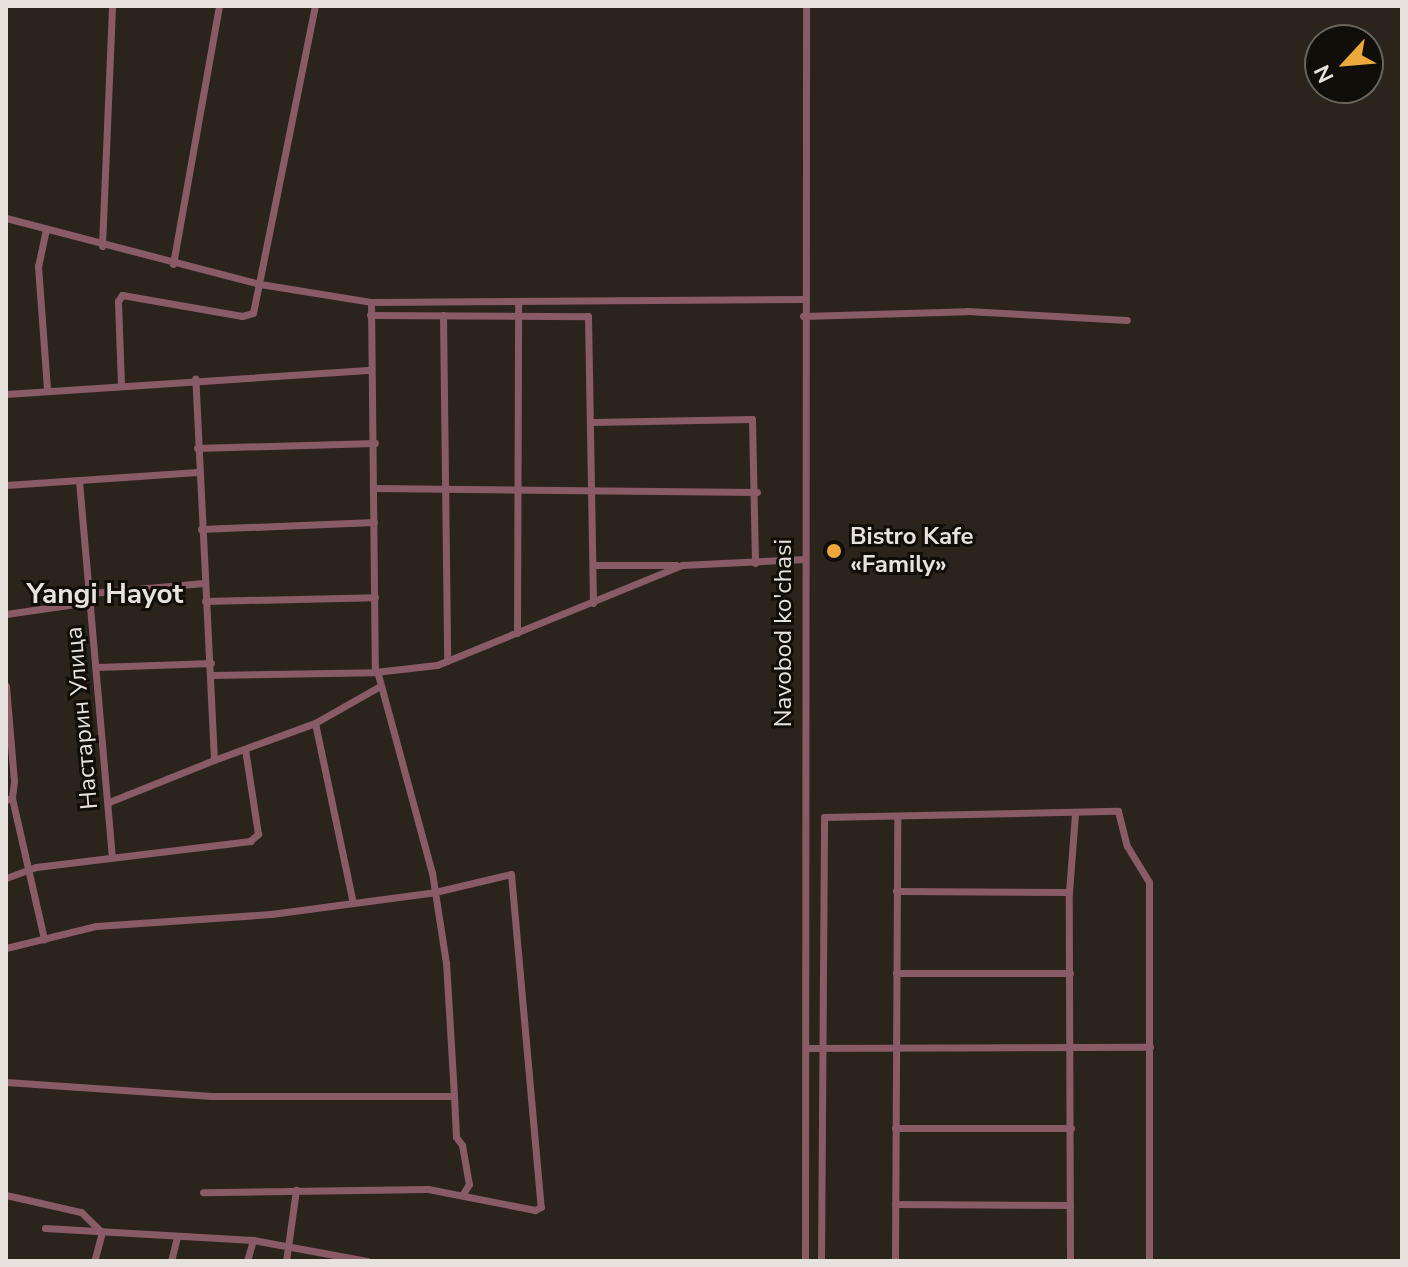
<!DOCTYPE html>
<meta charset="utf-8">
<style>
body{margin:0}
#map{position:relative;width:1408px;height:1267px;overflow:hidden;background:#2b241c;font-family:"Nunito Sans",sans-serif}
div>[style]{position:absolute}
.minor>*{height:7px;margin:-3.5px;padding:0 3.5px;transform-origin:3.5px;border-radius:3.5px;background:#885b67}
.dots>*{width:22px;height:22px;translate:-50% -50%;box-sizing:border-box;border:4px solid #110e0a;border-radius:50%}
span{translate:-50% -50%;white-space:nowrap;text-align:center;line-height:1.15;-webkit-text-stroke:6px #110e0a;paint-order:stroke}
.poi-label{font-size:24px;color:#e7e2dd;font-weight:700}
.left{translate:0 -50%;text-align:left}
.street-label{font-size:24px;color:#e7e2dd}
.quarter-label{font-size:28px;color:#e7e2dd;font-weight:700}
.frame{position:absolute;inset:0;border:8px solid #e7e2dd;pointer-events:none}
.north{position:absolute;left:1304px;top:24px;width:80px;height:80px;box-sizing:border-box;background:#110e0a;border:2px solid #67635e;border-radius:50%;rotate:244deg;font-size:22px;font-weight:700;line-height:32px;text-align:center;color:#e7e2dd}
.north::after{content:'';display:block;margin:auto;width:28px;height:36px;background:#eda83b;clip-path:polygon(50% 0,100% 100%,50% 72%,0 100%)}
</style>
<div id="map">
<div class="minor">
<div style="left:6px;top:218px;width:262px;rotate:14.6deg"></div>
<div style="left:260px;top:284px;width:112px;rotate:9.2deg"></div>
<div style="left:371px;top:302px;width:433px;rotate:-0.4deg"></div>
<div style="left:46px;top:229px;width:38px;rotate:102deg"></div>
<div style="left:38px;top:266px;width:124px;rotate:85.8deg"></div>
<div style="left:102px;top:246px;width:240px;rotate:-87.6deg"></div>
<div style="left:173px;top:264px;width:262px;rotate:-79.9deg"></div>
<div style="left:371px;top:302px;width:370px;rotate:89.4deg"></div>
<div style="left:370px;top:315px;width:218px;rotate:0.3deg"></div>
<div style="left:588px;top:316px;width:287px;rotate:89deg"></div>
<div style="left:443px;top:315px;width:346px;rotate:89.3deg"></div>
<div style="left:803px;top:316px;width:164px;rotate:-1.7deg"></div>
<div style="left:967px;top:311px;width:160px;rotate:3.2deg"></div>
<div style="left:121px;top:384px;width:83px;rotate:-92.1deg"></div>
<div style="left:118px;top:301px;width:7px;rotate:-56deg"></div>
<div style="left:122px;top:295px;width:122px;rotate:9.9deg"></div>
<div style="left:242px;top:316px;width:11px;rotate:-15deg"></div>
<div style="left:253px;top:313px;width:313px;rotate:-78.6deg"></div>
<div style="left:6px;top:394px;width:366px;rotate:-3.8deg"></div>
<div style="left:592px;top:422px;width:160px;rotate:-1.1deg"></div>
<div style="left:752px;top:419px;width:144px;rotate:88.8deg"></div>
<div style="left:197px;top:448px;width:178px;rotate:-1.6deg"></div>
<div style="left:79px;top:481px;width:377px;rotate:85deg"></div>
<div style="left:6px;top:485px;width:192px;rotate:-3.9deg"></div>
<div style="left:375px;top:488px;width:382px;rotate:0.6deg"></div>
<div style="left:201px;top:529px;width:173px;rotate:-2.3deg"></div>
<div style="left:593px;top:565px;width:83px"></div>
<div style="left:91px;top:593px;width:113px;rotate:-5.1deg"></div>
<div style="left:205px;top:601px;width:170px;rotate:-1.3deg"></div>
<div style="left:6px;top:614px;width:77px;rotate:-8.2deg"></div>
<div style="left:82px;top:603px;width:11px;rotate:-38deg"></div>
<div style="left:517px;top:633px;width:332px;rotate:-89.8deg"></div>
<div style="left:98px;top:667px;width:113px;rotate:-2deg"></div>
<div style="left:211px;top:675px;width:164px;rotate:-1deg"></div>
<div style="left:375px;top:672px;width:62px;rotate:-6.4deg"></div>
<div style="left:437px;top:665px;width:265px;rotate:-22.2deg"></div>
<div style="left:682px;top:565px;width:123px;rotate:-2.8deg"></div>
<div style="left:6px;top:686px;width:95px;rotate:85.2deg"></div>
<div style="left:14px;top:781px;width:17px;rotate:97deg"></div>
<div style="left:12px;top:798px;width:6px;rotate:162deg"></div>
<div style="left:315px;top:723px;width:184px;rotate:78.1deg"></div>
<div style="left:214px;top:760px;width:108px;rotate:-20.1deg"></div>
<div style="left:315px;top:723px;width:75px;rotate:-29.6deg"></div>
<div style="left:12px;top:798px;width:145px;rotate:77.2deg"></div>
<div style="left:109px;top:802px;width:113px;rotate:-21.8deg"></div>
<div style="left:214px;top:760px;width:382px;rotate:-92.8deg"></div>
<div style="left:6px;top:878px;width:32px;rotate:-20deg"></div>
<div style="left:36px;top:867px;width:216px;rotate:-6.9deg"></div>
<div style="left:250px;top:841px;width:11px;rotate:-41deg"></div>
<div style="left:258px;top:834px;width:86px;rotate:-98.7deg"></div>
<div style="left:896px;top:891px;width:173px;rotate:0.3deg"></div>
<div style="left:6px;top:948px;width:93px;rotate:-13.7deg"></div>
<div style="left:96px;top:926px;width:175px;rotate:-3.9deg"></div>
<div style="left:271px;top:914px;width:165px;rotate:-7.6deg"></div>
<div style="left:435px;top:892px;width:78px;rotate:-13.3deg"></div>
<div style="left:511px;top:874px;width:334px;rotate:84.9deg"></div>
<div style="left:541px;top:1207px;width:7px;rotate:153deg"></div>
<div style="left:535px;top:1210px;width:109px;rotate:-168.9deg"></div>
<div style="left:428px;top:1189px;width:225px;rotate:179.2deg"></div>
<div style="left:896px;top:973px;width:174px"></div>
<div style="left:806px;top:1048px;width:344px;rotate:-0.2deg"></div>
<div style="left:6px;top:1082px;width:206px;rotate:3.9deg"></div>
<div style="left:212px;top:1096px;width:242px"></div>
<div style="left:454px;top:1096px;width:133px;rotate:-93.4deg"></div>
<div style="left:446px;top:963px;width:91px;rotate:-98.8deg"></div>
<div style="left:432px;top:873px;width:209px;rotate:-105.2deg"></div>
<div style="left:454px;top:1096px;width:41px;rotate:87.2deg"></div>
<div style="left:456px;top:1137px;width:10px;rotate:53deg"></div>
<div style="left:462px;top:1145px;width:40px;rotate:80deg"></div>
<div style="left:469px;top:1184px;width:13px;rotate:122deg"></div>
<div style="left:895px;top:1128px;width:176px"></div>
<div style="left:6px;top:1195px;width:77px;rotate:12.8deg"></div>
<div style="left:81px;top:1212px;width:29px;rotate:44deg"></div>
<div style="left:102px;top:1232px;width:30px;rotate:105deg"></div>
<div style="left:895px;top:1204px;width:175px;rotate:0.3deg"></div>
<div style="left:45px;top:1228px;width:208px;rotate:3.3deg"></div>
<div style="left:253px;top:1240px;width:116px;rotate:10.4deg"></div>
<div style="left:171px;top:1261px;width:25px;rotate:-76deg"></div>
<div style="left:247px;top:1261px;width:22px;rotate:-74deg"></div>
<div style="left:286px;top:1261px;width:72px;rotate:-82deg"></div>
<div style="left:805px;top:1261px;width:1255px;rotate:-89.95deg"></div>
<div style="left:821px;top:1261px;width:444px;rotate:-89.6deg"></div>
<div style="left:824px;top:817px;width:294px;rotate:-1.2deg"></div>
<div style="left:1118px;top:811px;width:36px;rotate:76deg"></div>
<div style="left:1127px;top:846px;width:42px;rotate:58.6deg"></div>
<div style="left:1149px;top:882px;width:379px;rotate:90deg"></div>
<div style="left:895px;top:1261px;width:443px;rotate:-89.7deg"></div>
<div style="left:1070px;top:1261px;width:369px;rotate:-90.2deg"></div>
<div style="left:1069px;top:892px;width:78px;rotate:-85.6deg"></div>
</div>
<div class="dots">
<div style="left:834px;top:551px;background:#eda83b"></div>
</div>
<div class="poi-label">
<span class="left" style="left:850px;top:551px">Bistro Kafe<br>«Family»</span>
</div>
<div class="street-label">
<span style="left:784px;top:633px;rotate:-90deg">Navobod ko'chasi</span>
<span style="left:82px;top:718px;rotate:-95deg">Настарин Улица</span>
</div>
<div class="quarter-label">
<span style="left:105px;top:594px">Yangi Hayot</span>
</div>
<div class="frame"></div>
<div class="north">N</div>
</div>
